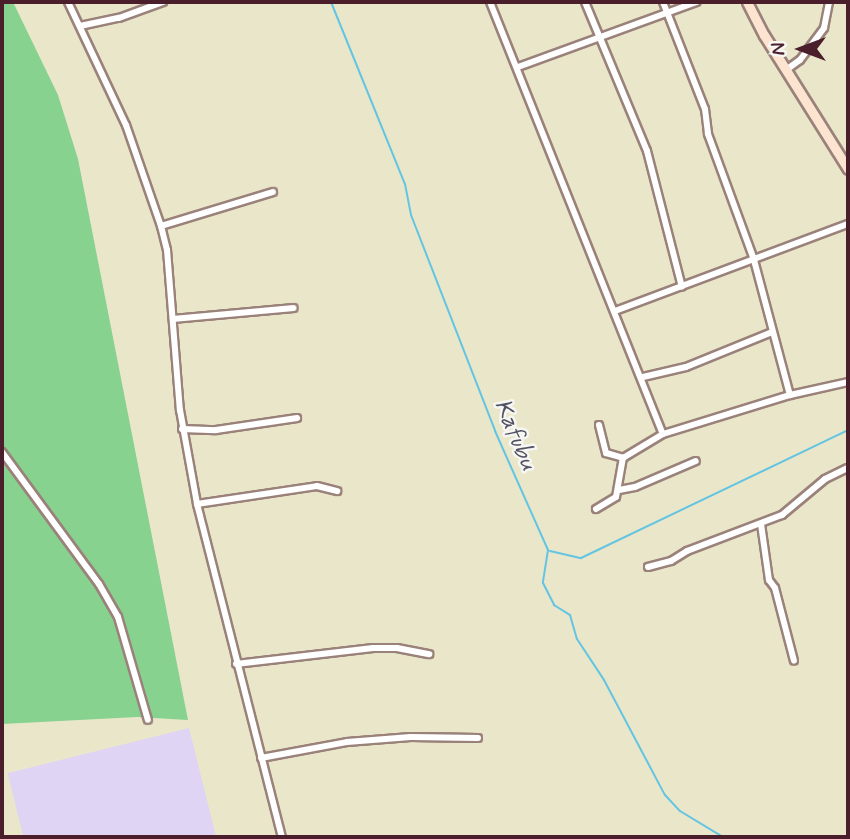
<!DOCTYPE html>
<style>
body{margin:0}
#map{position:relative;width:850px;height:839px;overflow:hidden;background:#eae6ca;font-family:Mynerve,sans-serif}
div>[style]{position:absolute}
.built>*{inset:0;background:#e0d4f4;transform-origin:0 0}
.green>*{inset:0;background:#87d28f}
.stream>*{height:2px;margin:-1px;padding:0 1px;transform-origin:1px;border-radius:1px;background:#63c5e1}
.roads{filter:drop-shadow(2px 0 #9a827a) drop-shadow(-2px 0 #9a827a) drop-shadow(0 2px #9a827a) drop-shadow(0 -2px #9a827a)}
.street>*{height:6px;margin:-3px;padding:0 3px;transform-origin:3px;border-radius:3px;background:#fff}
.secondary>*{height:9px;margin:-4.5px;padding:0 4.5px;transform-origin:4.5px;border-radius:4.5px;background:#fde4d0}
span{translate:-50% -50%;white-space:nowrap;text-align:center;line-height:1.15;-webkit-text-stroke:5px #f6f6f2;paint-order:stroke}
.water-label{font-size:24px;color:#525162;font-style:italic}
.frame{position:absolute;inset:0;border:4px solid #4a1f2b;pointer-events:none}
.north{position:absolute;left:766px;top:14px;width:70px;height:70px;-webkit-text-stroke:5px #f6f6f2;paint-order:stroke;rotate:270deg;font-size:19px;font-weight:700;line-height:28px;text-align:center;color:#4a1f2b}
.north::after{content:'';display:block;margin:auto;width:24px;height:32px;background:#4a1f2b;clip-path:polygon(50% 0,100% 100%,50% 72%,0 100%)}
</style>
<div id="map">
<div class="built">
<div style="left:189px;top:728px;width:113px;height:187px;rotate:76deg"></div>
</div>
<div class="green">
<div style="clip-path:polygon(2px 2px,13px 2px,58px 95px,78px 159px,188px 720px,137px 717px,2px 724px)"></div>
</div>
<div class="stream">
<div style="left:331px;top:2px;width:196px;rotate:67.9deg"></div>
<div style="left:405px;top:184px;width:32px;rotate:79deg"></div>
<div style="left:411px;top:215px;width:232px;rotate:68.7deg"></div>
<div style="left:495px;top:431px;width:130px;rotate:66deg"></div>
<div style="left:548px;top:550px;width:33px;rotate:99deg"></div>
<div style="left:543px;top:583px;width:25px;rotate:63deg"></div>
<div style="left:554px;top:605px;width:19px;rotate:32deg"></div>
<div style="left:570px;top:615px;width:25px;rotate:74deg"></div>
<div style="left:577px;top:639px;width:49px;rotate:56.6deg"></div>
<div style="left:604px;top:680px;width:130px;rotate:62.1deg"></div>
<div style="left:665px;top:795px;width:22px;rotate:47deg"></div>
<div style="left:680px;top:811px;width:50px;rotate:31.2deg"></div>
<div style="left:550px;top:551px;width:32px;rotate:13deg"></div>
<div style="left:581px;top:558px;width:296px;rotate:-25.6deg"></div>
</div>
<div class="roads">
<div class="street">
<div style="left:68px;top:2px;width:136px;rotate:64.8deg"></div>
<div style="left:126px;top:125px;width:107px;rotate:70.9deg"></div>
<div style="left:161px;top:226px;width:25px;rotate:76deg"></div>
<div style="left:167px;top:250px;width:161px;rotate:85.4deg"></div>
<div style="left:180px;top:410px;width:96px;rotate:79.7deg"></div>
<div style="left:197px;top:504px;width:344px;rotate:75.7deg"></div>
<div style="left:490px;top:2px;width:465px;rotate:68.2deg"></div>
<div style="left:663px;top:434px;width:133px;rotate:-17.1deg"></div>
<div style="left:790px;top:395px;width:59px;rotate:-12.6deg"></div>
<div style="left:585px;top:2px;width:161px;rotate:67.4deg"></div>
<div style="left:647px;top:151px;width:140px;rotate:75.6deg"></div>
<div style="left:663px;top:2px;width:115px;rotate:68.6deg"></div>
<div style="left:705px;top:109px;width:25px;rotate:83deg"></div>
<div style="left:708px;top:134px;width:134px;rotate:69.9deg"></div>
<div style="left:754px;top:260px;width:140px;rotate:75.1deg"></div>
<div style="left:80px;top:26px;width:40px;rotate:-12deg"></div>
<div style="left:119px;top:18px;width:47px;rotate:-20deg"></div>
<div style="left:518px;top:67px;width:190px;rotate:-20deg"></div>
<div style="left:786px;top:70px;width:17px;rotate:-36deg"></div>
<div style="left:800px;top:60px;width:40px;rotate:-53deg"></div>
<div style="left:824px;top:28px;width:26px;rotate:-79deg"></div>
<div style="left:161px;top:226px;width:117px;rotate:-16.9deg"></div>
<div style="left:615px;top:311px;width:249px;rotate:-20.5deg"></div>
<div style="left:173px;top:319px;width:121px;rotate:-5.2deg"></div>
<div style="left:643px;top:377px;width:44px;rotate:-13.1deg"></div>
<div style="left:686px;top:367px;width:93px;rotate:-22.1deg"></div>
<div style="left:599px;top:425px;width:29px;rotate:76deg"></div>
<div style="left:606px;top:453px;width:18px;rotate:16deg"></div>
<div style="left:182px;top:429px;width:34px;rotate:2deg"></div>
<div style="left:216px;top:430px;width:82px;rotate:-8.4deg"></div>
<div style="left:2px;top:452px;width:164px;rotate:53.7deg"></div>
<div style="left:99px;top:584px;width:38px;rotate:60deg"></div>
<div style="left:118px;top:617px;width:107px;rotate:73.8deg"></div>
<div style="left:619px;top:490px;width:16px;rotate:-11deg"></div>
<div style="left:635px;top:487px;width:66px;rotate:-23.1deg"></div>
<div style="left:197px;top:504px;width:121px;rotate:-8.5deg"></div>
<div style="left:317px;top:486px;width:21px;rotate:14deg"></div>
<div style="left:596px;top:509px;width:23px;rotate:-31deg"></div>
<div style="left:616px;top:497px;width:40px;rotate:-80deg"></div>
<div style="left:623px;top:458px;width:47px;rotate:-31deg"></div>
<div style="left:761px;top:524px;width:57px;rotate:81.9deg"></div>
<div style="left:769px;top:580px;width:10px;rotate:53deg"></div>
<div style="left:775px;top:588px;width:75px;rotate:75.4deg"></div>
<div style="left:648px;top:567px;width:24px;rotate:-15deg"></div>
<div style="left:671px;top:561px;width:19px;rotate:-32deg"></div>
<div style="left:687px;top:551px;width:102px;rotate:-20.8deg"></div>
<div style="left:782px;top:515px;width:56px;rotate:-39.9deg"></div>
<div style="left:825px;top:479px;width:25px;rotate:-26deg"></div>
<div style="left:236px;top:664px;width:138px;rotate:-6.7deg"></div>
<div style="left:373px;top:648px;width:24px"></div>
<div style="left:397px;top:648px;width:33px;rotate:11deg"></div>
<div style="left:261px;top:758px;width:87px;rotate:-10.5deg"></div>
<div style="left:347px;top:742px;width:64px;rotate:-4.5deg"></div>
<div style="left:411px;top:737px;width:67px;rotate:0.9deg"></div>
</div>
<div class="secondary">
<div style="left:747px;top:2px;width:37px;rotate:63deg"></div>
<div style="left:764px;top:35px;width:158px;rotate:57.9deg"></div>
</div>
</div>
<div class="water-label">
<span style="left:515px;top:435px;rotate:67deg">Kafubu</span>
</div>
<div class="frame"></div>
<div class="north">N</div>
</div>
